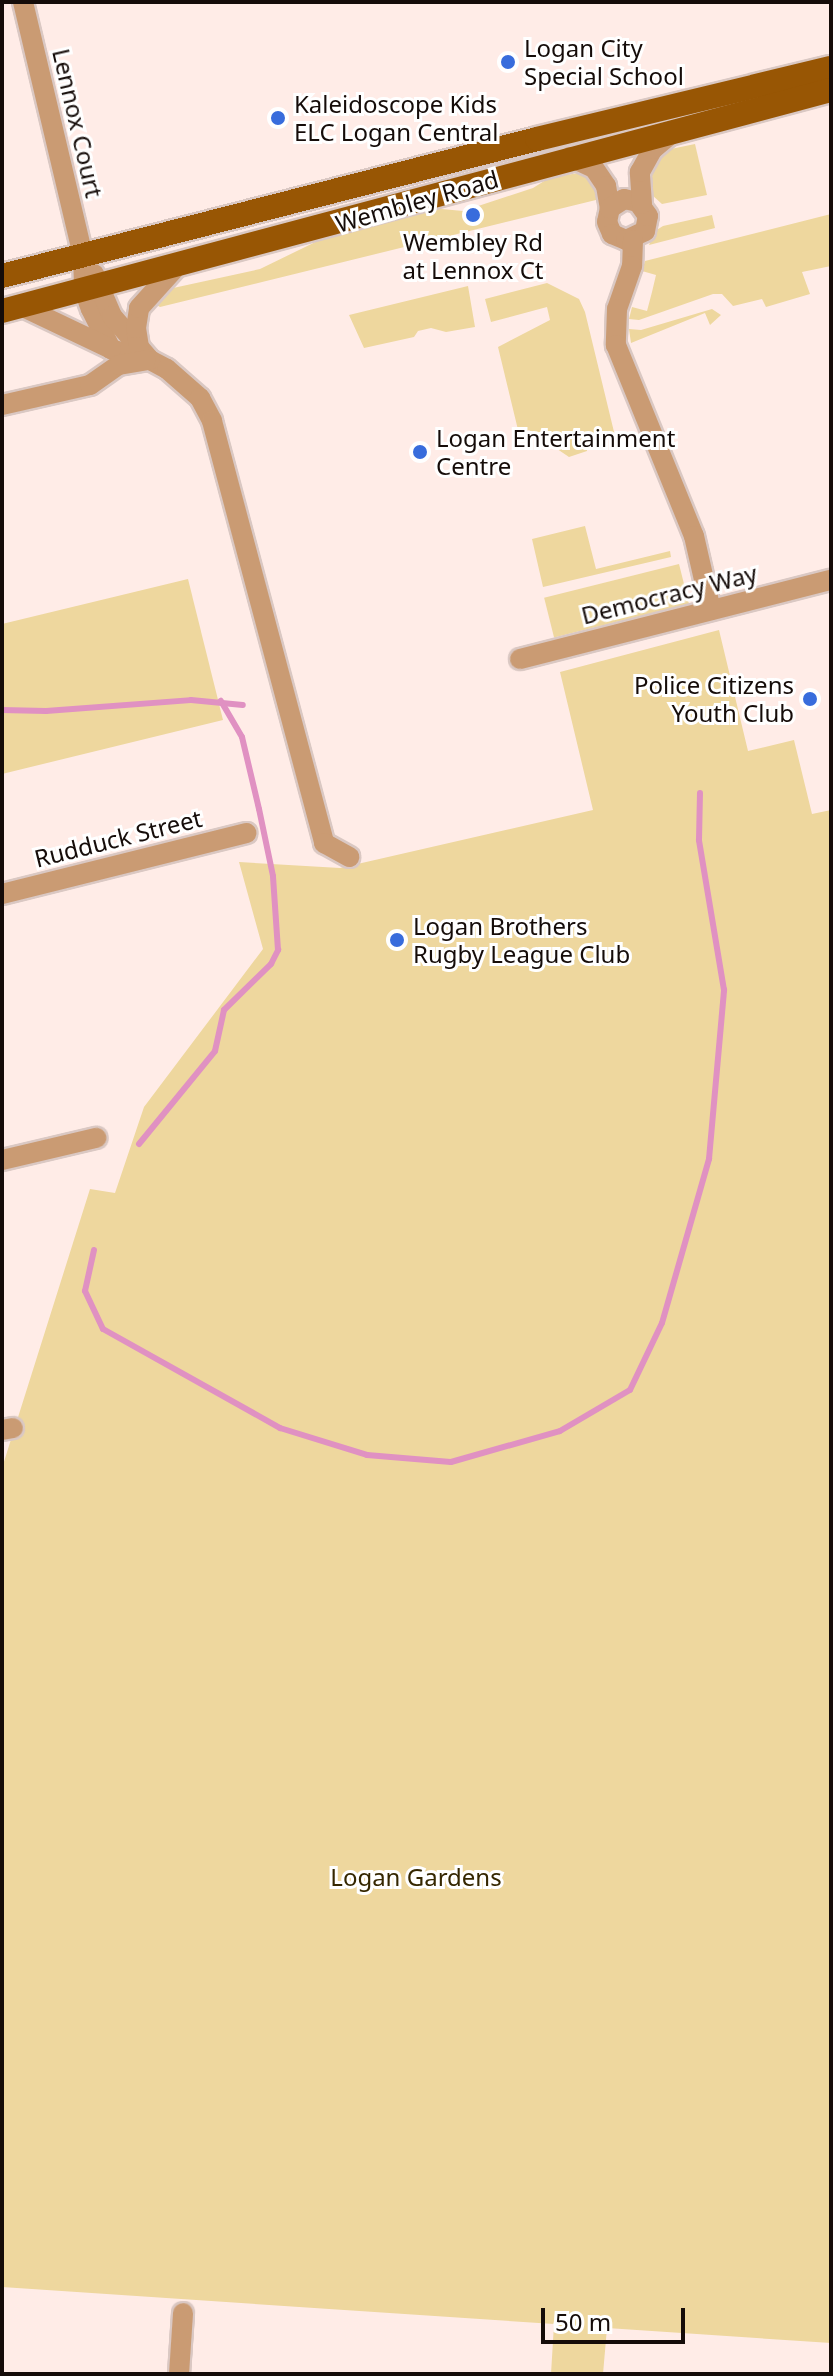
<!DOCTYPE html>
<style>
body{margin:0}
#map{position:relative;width:833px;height:2376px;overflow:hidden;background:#ffece7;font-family:"Noto Sans",sans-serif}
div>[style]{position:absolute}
.green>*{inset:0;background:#eed79e;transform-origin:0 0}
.stream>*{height:6px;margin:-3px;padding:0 3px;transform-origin:3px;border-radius:3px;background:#e091c2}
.roads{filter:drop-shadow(2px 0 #dac8c3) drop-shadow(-2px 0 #dac8c3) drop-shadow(0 2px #dac8c3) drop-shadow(0 -2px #dac8c3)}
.minor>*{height:20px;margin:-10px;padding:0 10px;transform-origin:10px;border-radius:10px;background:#ca9b73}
.major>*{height:24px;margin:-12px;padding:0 12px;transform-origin:12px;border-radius:12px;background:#985604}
.dots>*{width:22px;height:22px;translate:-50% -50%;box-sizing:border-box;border:4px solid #fff;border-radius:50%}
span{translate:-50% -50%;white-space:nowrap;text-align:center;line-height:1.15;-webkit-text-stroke:6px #fff;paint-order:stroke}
.poi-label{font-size:24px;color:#150c09}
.left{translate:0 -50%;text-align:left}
.right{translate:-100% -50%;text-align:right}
.street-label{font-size:24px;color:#150c09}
.park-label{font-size:24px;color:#352700}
.frame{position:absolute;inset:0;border:4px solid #150c09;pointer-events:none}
.scale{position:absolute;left:541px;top:2308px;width:144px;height:36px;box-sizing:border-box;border:4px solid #150c09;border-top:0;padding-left:10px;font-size:24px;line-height:28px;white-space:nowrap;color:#150c09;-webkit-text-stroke:6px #fff;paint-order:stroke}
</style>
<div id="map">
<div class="green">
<div style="clip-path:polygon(695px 144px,707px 195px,662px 204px,652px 195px,647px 178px,649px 163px,666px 150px)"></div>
<div style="clip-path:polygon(590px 171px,600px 199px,160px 307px,153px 303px,164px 290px,260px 269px,338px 231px,431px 208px,463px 211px,533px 188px,549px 178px)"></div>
<div style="clip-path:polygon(831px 214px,831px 266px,802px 272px,810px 294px,766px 307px,762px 299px,733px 306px,722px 294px,713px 294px,639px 320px,629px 319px,632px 307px,647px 311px,652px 292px,656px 275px,642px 271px,645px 261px)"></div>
<div style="clip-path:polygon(712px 215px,715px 228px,649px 245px,655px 231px,663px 226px)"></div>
<div style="clip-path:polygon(547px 283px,579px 299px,585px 312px,615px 436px,587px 441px,587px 451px,569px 457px,529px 430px,519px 434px,498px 347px,550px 320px,547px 307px,491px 322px,485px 299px)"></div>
<div style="clip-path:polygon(468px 286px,475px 327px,446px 332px,431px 328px,418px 331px,414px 337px,364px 348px,349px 315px)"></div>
<div style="clip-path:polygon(712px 309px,721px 315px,710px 325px,705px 313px,631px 343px,629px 329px,641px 330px)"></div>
<div style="clip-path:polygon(585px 526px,596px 569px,670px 551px,671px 557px,543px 587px,532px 539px)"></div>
<div style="left:679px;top:564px;width:41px;height:139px;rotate:76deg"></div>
<div style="clip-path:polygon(188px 579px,223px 720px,2px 774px,2px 624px)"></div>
<div style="clip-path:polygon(719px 630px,748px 751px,794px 740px,812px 814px,831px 810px,831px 2343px,607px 2328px,603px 2374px,551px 2374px,554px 2324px,2px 2287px,2px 1468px,90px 1189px,115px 1193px,144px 1107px,263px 949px,239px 862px,340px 868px,593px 810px,560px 672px)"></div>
</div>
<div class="stream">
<div style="left:2px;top:710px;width:44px;rotate:1.3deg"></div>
<div style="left:46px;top:711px;width:145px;rotate:-4.3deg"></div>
<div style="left:191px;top:700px;width:52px;rotate:5.5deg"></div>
<div style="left:139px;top:1144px;width:120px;rotate:-50.7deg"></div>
<div style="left:215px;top:1051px;width:42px;rotate:-77.6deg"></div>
<div style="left:224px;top:1010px;width:66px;rotate:-44.4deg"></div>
<div style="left:271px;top:964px;width:16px;rotate:-63deg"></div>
<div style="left:278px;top:950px;width:74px;rotate:-93.9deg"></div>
<div style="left:273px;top:876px;width:68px;rotate:-101.8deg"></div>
<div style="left:259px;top:809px;width:74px;rotate:-103.3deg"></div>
<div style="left:242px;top:737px;width:42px;rotate:-120.3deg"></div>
<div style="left:94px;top:1250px;width:42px;rotate:102.4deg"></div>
<div style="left:85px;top:1291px;width:42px;rotate:64.7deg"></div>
<div style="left:103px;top:1329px;width:203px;rotate:29.2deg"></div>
<div style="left:280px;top:1428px;width:91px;rotate:17.2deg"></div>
<div style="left:367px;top:1455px;width:84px;rotate:4.8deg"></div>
<div style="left:451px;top:1462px;width:113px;rotate:-15.9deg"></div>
<div style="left:560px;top:1431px;width:81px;rotate:-30.4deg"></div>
<div style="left:630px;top:1390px;width:74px;rotate:-64.5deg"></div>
<div style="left:662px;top:1323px;width:171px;rotate:-74deg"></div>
<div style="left:709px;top:1159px;width:170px;rotate:-84.9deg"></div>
<div style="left:724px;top:990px;width:152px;rotate:-99.5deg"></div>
<div style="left:699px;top:840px;width:47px;rotate:-88.8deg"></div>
</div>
<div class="roads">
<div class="minor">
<div style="left:23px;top:2px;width:261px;rotate:76.7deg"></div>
<div style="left:83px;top:256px;width:34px;rotate:88deg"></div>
<div style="left:84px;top:290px;width:20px;rotate:70deg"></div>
<div style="left:91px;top:309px;width:45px;rotate:63.4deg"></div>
<div style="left:111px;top:349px;width:41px;rotate:15.8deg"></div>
<div style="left:150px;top:360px;width:19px;rotate:28deg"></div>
<div style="left:167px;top:369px;width:44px;rotate:41.3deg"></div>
<div style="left:200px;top:398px;width:26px;rotate:62deg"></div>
<div style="left:212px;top:421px;width:437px;rotate:75.1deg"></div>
<div style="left:324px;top:843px;width:29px;rotate:29deg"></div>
<div style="left:570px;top:157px;width:26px;rotate:25deg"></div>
<div style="left:594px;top:168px;width:22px;rotate:56deg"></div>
<div style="left:606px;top:186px;width:22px;rotate:80deg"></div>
<div style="left:610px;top:208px;width:14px;rotate:102deg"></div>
<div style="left:607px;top:222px;width:13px;rotate:67deg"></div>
<div style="left:612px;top:234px;width:15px;rotate:23deg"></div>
<div style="left:626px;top:240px;width:21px;rotate:-25deg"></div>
<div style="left:645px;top:231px;width:15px;rotate:-79deg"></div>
<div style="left:648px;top:216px;width:17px;rotate:-126deg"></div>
<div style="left:638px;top:202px;width:14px;rotate:-168deg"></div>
<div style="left:624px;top:199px;width:17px;rotate:147deg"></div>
<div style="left:642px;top:204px;width:32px;rotate:-94deg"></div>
<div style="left:640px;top:172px;width:26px;rotate:-61deg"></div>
<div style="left:653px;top:149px;width:26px;rotate:-40deg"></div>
<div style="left:633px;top:240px;width:26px;rotate:92deg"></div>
<div style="left:632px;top:266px;width:46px;rotate:109.2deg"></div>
<div style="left:617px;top:309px;width:36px;rotate:92deg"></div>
<div style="left:616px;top:345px;width:206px;rotate:67.8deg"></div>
<div style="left:694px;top:536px;width:76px;rotate:77.1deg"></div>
<div style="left:94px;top:274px;width:46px;rotate:66.8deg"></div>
<div style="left:112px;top:316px;width:58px;rotate:49.2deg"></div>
<div style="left:21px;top:306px;width:100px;rotate:25.5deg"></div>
<div style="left:139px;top:347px;width:19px;rotate:-99deg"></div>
<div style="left:136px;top:328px;width:20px;rotate:-81deg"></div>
<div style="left:139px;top:308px;width:57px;rotate:-47.9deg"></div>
<div style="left:2px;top:405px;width:90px;rotate:-12.8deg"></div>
<div style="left:90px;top:385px;width:35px;rotate:-35deg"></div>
<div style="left:119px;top:365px;width:27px;rotate:-10deg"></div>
<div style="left:520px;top:659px;width:321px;rotate:-14.3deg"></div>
<div style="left:2px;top:894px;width:252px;rotate:-14deg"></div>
<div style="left:2px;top:1160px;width:97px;rotate:-13.2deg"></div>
<div style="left:2px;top:1430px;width:11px;rotate:-10deg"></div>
<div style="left:179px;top:2374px;width:61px;rotate:-86.2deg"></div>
</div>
<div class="major">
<div style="left:2px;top:276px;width:552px;rotate:-14.36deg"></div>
<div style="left:537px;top:139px;width:302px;rotate:-13.6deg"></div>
<div style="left:2px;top:311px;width:858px;rotate:-14.93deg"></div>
</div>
</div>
<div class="dots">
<div style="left:508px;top:62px;background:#386cdc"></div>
<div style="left:278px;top:118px;background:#386cdc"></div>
<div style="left:473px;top:215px;background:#386cdc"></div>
<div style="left:420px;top:452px;background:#386cdc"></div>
<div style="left:810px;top:699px;background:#386cdc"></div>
<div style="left:397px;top:940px;background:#386cdc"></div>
</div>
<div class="poi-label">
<span class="left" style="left:524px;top:62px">Logan City<br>Special School</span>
<span class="left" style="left:294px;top:118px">Kaleidoscope Kids<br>ELC Logan Central</span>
<span style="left:473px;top:256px">Wembley Rd<br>at Lennox Ct</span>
<span class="left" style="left:436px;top:452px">Logan Entertainment<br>Centre</span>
<span class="right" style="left:794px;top:699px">Police Citizens<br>Youth Club</span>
<span class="left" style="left:413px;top:940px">Logan Brothers<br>Rugby League Club</span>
</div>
<div class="street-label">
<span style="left:78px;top:123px;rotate:77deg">Lennox Court</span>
<span style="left:417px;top:201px;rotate:-16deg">Wembley Road</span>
<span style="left:669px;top:594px;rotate:-14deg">Democracy Way</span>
<span style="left:118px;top:838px;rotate:-14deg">Rudduck Street</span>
</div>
<div class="park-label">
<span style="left:416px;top:1877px">Logan Gardens</span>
</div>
<div class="frame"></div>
<div class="scale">50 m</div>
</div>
